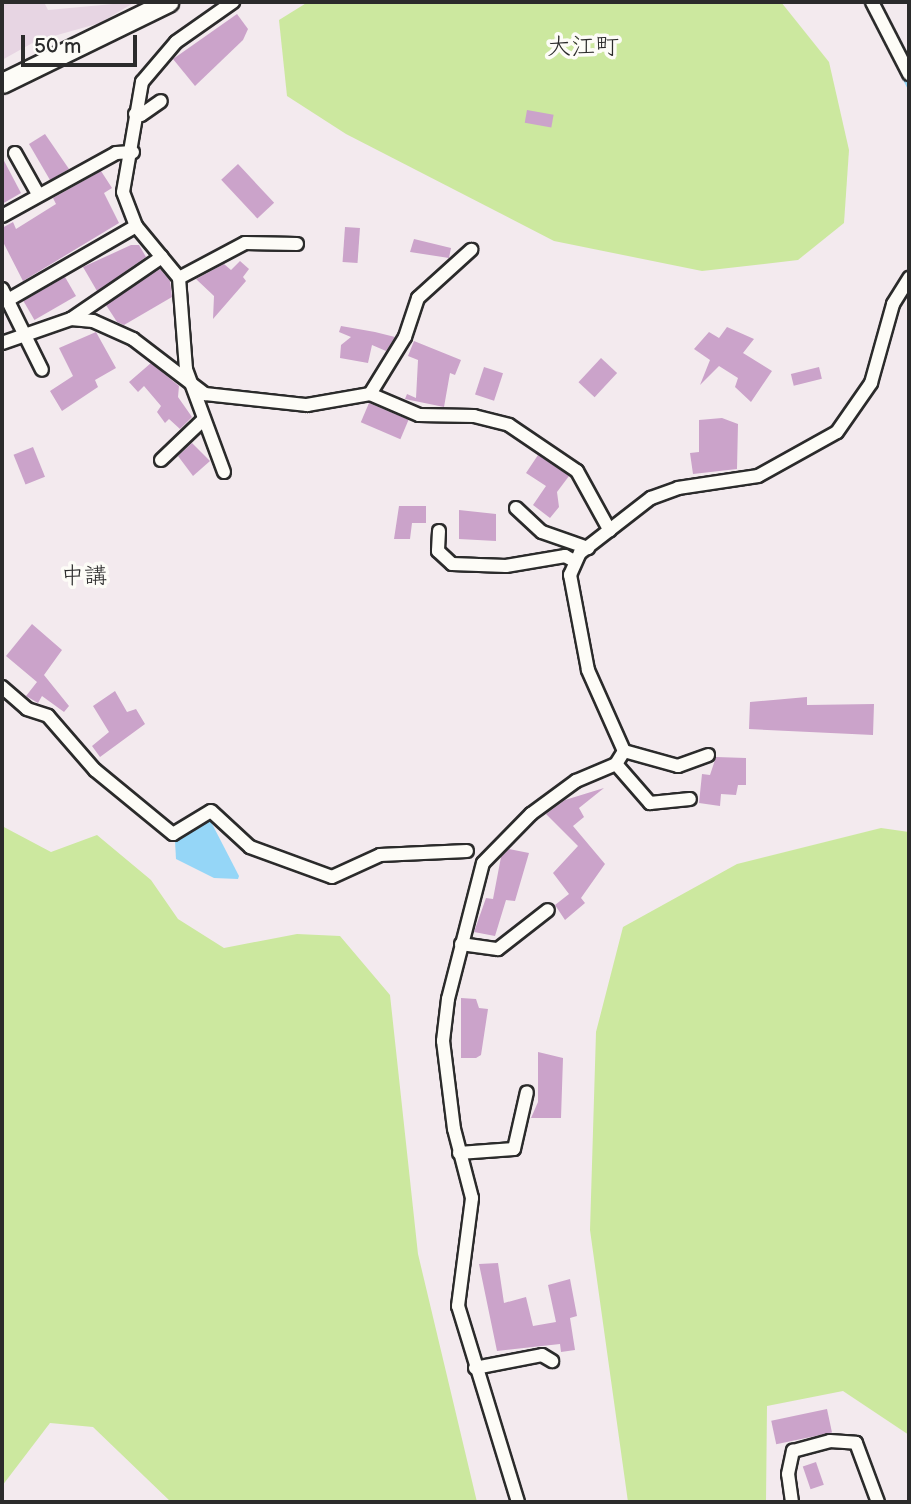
<!DOCTYPE html>
<meta charset="utf-8">
<style>
body{margin:0}
#map{position:relative;width:911px;height:1504px;overflow:hidden;background:#f3eaee;font-family:"Balsamiq Sans","Klee One",sans-serif}
div>[style]{position:absolute}
.built>*{inset:0;background:#e7d5e3}
.green>*{inset:0;background:#cce89f}
.water>*{inset:0;background:#95d6f7}
.stream>*{height:4.5px;margin:-2.25px;padding:0 2.25px;transform-origin:2.25px;border-radius:2.25px;background:#95d6f7}
.building>*{inset:0;background:#cba3ca;transform-origin:0 0}
.roads{filter:drop-shadow(2px 0 #2b2b2b) drop-shadow(-2px 0 #2b2b2b) drop-shadow(0 2px #2b2b2b) drop-shadow(0 -2px #2b2b2b)}
.street>*{height:12px;margin:-6px;padding:0 6px;transform-origin:6px;border-radius:6px;background:#fdfcf7}
.primary>*{height:19px;margin:-9.5px;padding:0 9.5px;transform-origin:9.5px;border-radius:9.5px;background:#fdfcf7}
span{translate:-50% -50%;white-space:nowrap;text-align:center;line-height:1.15;-webkit-text-stroke:7px #fdfcf7;paint-order:stroke}
.neighbourhood-label{font-size:23px;color:#2b2b2b}
.quarter-label{font-size:24px;color:#2b2b2b}
.frame{position:absolute;inset:0;border:4px solid #2b2b2b;pointer-events:none}
.scale{position:absolute;left:21px;top:35px;width:116px;height:32px;box-sizing:border-box;border:4px solid #2b2b2b;border-top:0;padding-left:9px;font-size:21px;line-height:24px;white-space:nowrap;color:#2b2b2b;-webkit-text-stroke:5px #fdfcf7;paint-order:stroke}
</style>
<div id="map">
<div class="built">
<div style="clip-path:polygon(2px 2px,44px 2px,48px 10px,135px 2px,100px 23px,36px 41px,2px 60px)"></div>
</div>
<div class="green">
<div style="clip-path:polygon(308px 2px,781px 2px,829px 62px,849px 150px,844px 223px,798px 260px,702px 271px,554px 241px,346px 134px,287px 96px,279px 20px)"></div>
<div style="clip-path:polygon(2px 826px,51px 852px,97px 835px,151px 880px,178px 919px,224px 948px,297px 934px,340px 936px,390px 995px,418px 1254px,477px 1502px,171px 1502px,93px 1427px,50px 1423px,2px 1486px)"></div>
<div style="clip-path:polygon(881px 828px,909px 832px,909px 1435px,843px 1391px,767px 1406px,766px 1502px,628px 1502px,590px 1230px,596px 1032px,623px 927px,737px 864px)"></div>
</div>
<div class="water">
<div style="clip-path:polygon(208px 816px,239px 876px,238px 879px,214px 878px,176px 859px,175px 841px)"></div>
</div>
<div class="stream">
<div style="left:903px;top:74px;width:13px;rotate:63deg"></div>
</div>
<div class="building">
<div style="clip-path:polygon(237px 14px,248px 29px,243px 40px,195px 86px,173px 59px)"></div>
<div style="left:527px;top:110px;width:27px;height:13px;rotate:10deg"></div>
<div style="clip-path:polygon(45px 134px,69px 169px,50px 180px,29px 144px)"></div>
<div style="clip-path:polygon(2px 157px,21px 193px,2px 204px)"></div>
<div style="left:238px;top:164px;width:53px;height:23px;rotate:47deg"></div>
<div style="clip-path:polygon(101px 171px,112px 188px,104px 193px,119px 223px,23px 281px,2px 240px,2px 228px,13px 222px,16px 229px,56px 204px,53px 198px)"></div>
<div style="left:345px;top:227px;width:15px;height:35px;rotate:4deg"></div>
<div style="clip-path:polygon(414px 239px,451px 248px,449px 258px,410px 252px)"></div>
<div style="clip-path:polygon(131px 245px,139px 245px,146px 257px,97px 291px,83px 267px)"></div>
<div style="clip-path:polygon(240px 261px,249px 269px,243px 277px,246px 281px,213px 319px,214px 296px,196px 279px,224px 264px,231px 270px)"></div>
<div style="clip-path:polygon(160px 269px,170px 281px,172px 297px,124px 325px,117px 322px,106px 305px)"></div>
<div style="left:65px;top:277px;width:22px;height:48px;rotate:60deg"></div>
<div style="clip-path:polygon(341px 326px,375px 332px,395px 337px,386px 351px,372px 345px,368px 363px,340px 358px,341px 345px,351px 337px,339px 332px)"></div>
<div style="clip-path:polygon(727px 327px,754px 339px,743px 353px,772px 371px,751px 402px,735px 387px,738px 378px,719px 366px,700px 385px,710px 360px,694px 349px,709px 332px,719px 338px)"></div>
<div style="clip-path:polygon(96px 332px,116px 368px,95px 380px,98px 387px,62px 411px,50px 391px,73px 376px,59px 348px)"></div>
<div style="clip-path:polygon(414px 341px,461px 360px,455px 375px,450px 373px,444px 407px,405px 399px,407px 394px,416px 398px,418px 360px,408px 356px)"></div>
<div style="left:601px;top:358px;width:22px;height:33px;rotate:43deg"></div>
<div style="clip-path:polygon(151px 363px,179px 386px,178px 397px,192px 417px,180px 429px,169px 419px,165px 423px,157px 412px,161px 406px,144px 386px,138px 392px,129px 382px)"></div>
<div style="left:484px;top:367px;width:20px;height:29px;rotate:18deg"></div>
<div style="left:819px;top:367px;width:12px;height:29px;rotate:76deg"></div>
<div style="left:369px;top:403px;width:43px;height:21px;rotate:23deg"></div>
<div style="clip-path:polygon(722px 418px,738px 424px,737px 469px,693px 474px,690px 453px,699px 452px,699px 420px)"></div>
<div style="clip-path:polygon(192px 443px,210px 461px,193px 476px,178px 456px)"></div>
<div style="left:33px;top:447px;width:32px;height:21px;rotate:68deg"></div>
<div style="clip-path:polygon(538px 455px,569px 476px,557px 492px,559px 507px,550px 518px,533px 505px,546px 486px,526px 473px)"></div>
<div style="clip-path:polygon(399px 506px,426px 506px,426px 523px,412px 523px,410px 539px,394px 539px)"></div>
<div style="clip-path:polygon(459px 510px,496px 514px,496px 541px,459px 539px)"></div>
<div style="clip-path:polygon(32px 624px,62px 650px,44px 675px,69px 706px,64px 712px,42px 696px,38px 703px,26px 696px,37px 682px,6px 656px)"></div>
<div style="clip-path:polygon(115px 691px,127px 712px,136px 709px,145px 724px,100px 757px,92px 746px,109px 732px,93px 706px)"></div>
<div style="clip-path:polygon(807px 697px,807px 705px,874px 704px,873px 735px,749px 729px,750px 702px)"></div>
<div style="clip-path:polygon(716px 757px,746px 758px,746px 785px,738px 785px,736px 795px,721px 794px,720px 806px,699px 803px,702px 774px,710px 775px)"></div>
<div style="clip-path:polygon(604px 788px,579px 808px,584px 817px,573px 826px,605px 864px,581px 898px,585px 903px,565px 920px,555px 905px,569px 894px,553px 873px,578px 846px,546px 814px,565px 800px)"></div>
<div style="clip-path:polygon(509px 849px,529px 853px,515px 901px,506px 900px,495px 936px,474px 932px,486px 898px,493px 899px,501px 857px)"></div>
<div style="clip-path:polygon(461px 998px,476px 999px,479px 1008px,488px 1009px,481px 1055px,476px 1058px,461px 1058px)"></div>
<div style="clip-path:polygon(538px 1052px,563px 1058px,561px 1118px,531px 1118px,538px 1102px)"></div>
<div style="clip-path:polygon(498px 1263px,504px 1303px,526px 1297px,533px 1326px,556px 1322px,548px 1285px,570px 1279px,577px 1316px,570px 1318px,575px 1350px,561px 1352px,560px 1344px,497px 1351px,479px 1264px)"></div>
<div style="left:827px;top:1409px;width:24px;height:57px;rotate:78deg"></div>
<div style="left:816px;top:1462px;width:24px;height:14px;rotate:71deg"></div>
</div>
<div class="roads">
<div class="street">
<div style="left:872px;top:2px;width:81px;rotate:62.8deg"></div>
<div style="left:135px;top:114px;width:6px;rotate:9deg"></div>
<div style="left:141px;top:115px;width:24px;rotate:-35deg"></div>
<div style="left:15px;top:153px;width:47px;rotate:60.7deg"></div>
<div style="left:2px;top:216px;width:130px;rotate:-28.9deg"></div>
<div style="left:116px;top:153px;width:17px;rotate:-3deg"></div>
<div style="left:179px;top:278px;width:75px;rotate:-27.9deg"></div>
<div style="left:245px;top:243px;width:52px;rotate:1.1deg"></div>
<div style="left:2px;top:289px;width:90px;rotate:63.7deg"></div>
<div style="left:8px;top:300px;width:148px;rotate:-30deg"></div>
<div style="left:71px;top:319px;width:22px;rotate:5deg"></div>
<div style="left:93px;top:321px;width:44px;rotate:24.2deg"></div>
<div style="left:133px;top:339px;width:91px;rotate:37.4deg"></div>
<div style="left:205px;top:394px;width:103px;rotate:6.2deg"></div>
<div style="left:307px;top:405px;width:64px;rotate:-9.9deg"></div>
<div style="left:370px;top:394px;width:53px;rotate:23.2deg"></div>
<div style="left:419px;top:415px;width:55px;rotate:1deg"></div>
<div style="left:474px;top:416px;width:36px;rotate:14deg"></div>
<div style="left:509px;top:425px;width:82px;rotate:34.1deg"></div>
<div style="left:577px;top:471px;width:68px;rotate:61.2deg"></div>
<div style="left:2px;top:343px;width:73px;rotate:-19.2deg"></div>
<div style="left:71px;top:319px;width:110px;rotate:-34.3deg"></div>
<div style="left:370px;top:394px;width:67px;rotate:-58.4deg"></div>
<div style="left:405px;top:337px;width:41px;rotate:-71.6deg"></div>
<div style="left:418px;top:298px;width:72px;rotate:-42.2deg"></div>
<div style="left:161px;top:460px;width:57px;rotate:-43.6deg"></div>
<div style="left:224px;top:472px;width:110px;rotate:-110.3deg"></div>
<div style="left:186px;top:369px;width:91px;rotate:-94.4deg"></div>
<div style="left:179px;top:278px;width:67px;rotate:-129.6deg"></div>
<div style="left:136px;top:226px;width:36px;rotate:-111deg"></div>
<div style="left:123px;top:192px;width:112px;rotate:-80.2deg"></div>
<div style="left:142px;top:82px;width:52px;rotate:-49.6deg"></div>
<div style="left:176px;top:42px;width:70px;rotate:-35.1deg"></div>
<div style="left:516px;top:508px;width:35px;rotate:43deg"></div>
<div style="left:542px;top:532px;width:49px;rotate:19.2deg"></div>
<div style="left:439px;top:531px;width:20px;rotate:93deg"></div>
<div style="left:438px;top:551px;width:19px;rotate:43deg"></div>
<div style="left:452px;top:564px;width:54px;rotate:2.1deg"></div>
<div style="left:506px;top:566px;width:60px;rotate:-9.6deg"></div>
<div style="left:565px;top:556px;width:10px;rotate:29deg"></div>
<div style="left:2px;top:687px;width:33px;rotate:41deg"></div>
<div style="left:27px;top:709px;width:22px;rotate:18deg"></div>
<div style="left:48px;top:716px;width:72px;rotate:49deg"></div>
<div style="left:95px;top:770px;width:101px;rotate:39.4deg"></div>
<div style="left:173px;top:834px;width:44px;rotate:-31.2deg"></div>
<div style="left:211px;top:811px;width:53px;rotate:42.7deg"></div>
<div style="left:250px;top:847px;width:87px;rotate:20.1deg"></div>
<div style="left:332px;top:877px;width:53px;rotate:-24.6deg"></div>
<div style="left:380px;top:855px;width:87px;rotate:-2.6deg"></div>
<div style="left:624px;top:751px;width:56px;rotate:15.5deg"></div>
<div style="left:678px;top:766px;width:32px;rotate:-20deg"></div>
<div style="left:616px;top:764px;width:52px;rotate:48.9deg"></div>
<div style="left:650px;top:803px;width:40px;rotate:-5.7deg"></div>
<div style="left:461px;top:944px;width:37px;rotate:8deg"></div>
<div style="left:498px;top:949px;width:63px;rotate:-38deg"></div>
<div style="left:459px;top:1153px;width:55px;rotate:-4.2deg"></div>
<div style="left:514px;top:1149px;width:58px;rotate:-77.2deg"></div>
<div style="left:475px;top:1368px;width:68px;rotate:-11deg"></div>
<div style="left:542px;top:1355px;width:12px;rotate:31deg"></div>
<div style="left:518px;top:1502px;width:205px;rotate:-107deg"></div>
<div style="left:458px;top:1306px;width:109px;rotate:-82.6deg"></div>
<div style="left:472px;top:1198px;width:71px;rotate:-104.6deg"></div>
<div style="left:454px;top:1129px;width:89px;rotate:-97.1deg"></div>
<div style="left:443px;top:1041px;width:42px;rotate:-83.2deg"></div>
<div style="left:448px;top:999px;width:140px;rotate:-75.6deg"></div>
<div style="left:483px;top:863px;width:69px;rotate:-45.6deg"></div>
<div style="left:531px;top:814px;width:56px;rotate:-36.3deg"></div>
<div style="left:576px;top:781px;width:43px;rotate:-23deg"></div>
<div style="left:616px;top:764px;width:15px;rotate:-58deg"></div>
<div style="left:624px;top:751px;width:89px;rotate:-114deg"></div>
<div style="left:588px;top:670px;width:97px;rotate:-100.7deg"></div>
<div style="left:570px;top:575px;width:24px;rotate:-66deg"></div>
<div style="left:580px;top:553px;width:90px;rotate:-37.8deg"></div>
<div style="left:651px;top:498px;width:29px;rotate:-20deg"></div>
<div style="left:678px;top:488px;width:81px;rotate:-8.5deg"></div>
<div style="left:758px;top:476px;width:90px;rotate:-29.1deg"></div>
<div style="left:837px;top:432px;width:60px;rotate:-55.2deg"></div>
<div style="left:871px;top:383px;width:82px;rotate:-74.4deg"></div>
<div style="left:893px;top:304px;width:31px;rotate:-58deg"></div>
<div style="left:792px;top:1502px;width:28px;rotate:-98deg"></div>
<div style="left:788px;top:1474px;width:24px;rotate:-78deg"></div>
<div style="left:793px;top:1451px;width:38px;rotate:-15deg"></div>
<div style="left:830px;top:1441px;width:26px;rotate:4deg"></div>
<div style="left:856px;top:1443px;width:63px;rotate:69.6deg"></div>
</div>
<div class="primary">
<div style="left:2px;top:83px;width:185px;rotate:-26deg"></div>
</div>
</div>
<div class="neighbourhood-label">
<span style="left:84px;top:576px">中講</span>
</div>
<div class="quarter-label">
<span style="left:583px;top:47px">大江町</span>
</div>
<div class="frame"></div>
<div class="scale">50 m</div>
</div>
